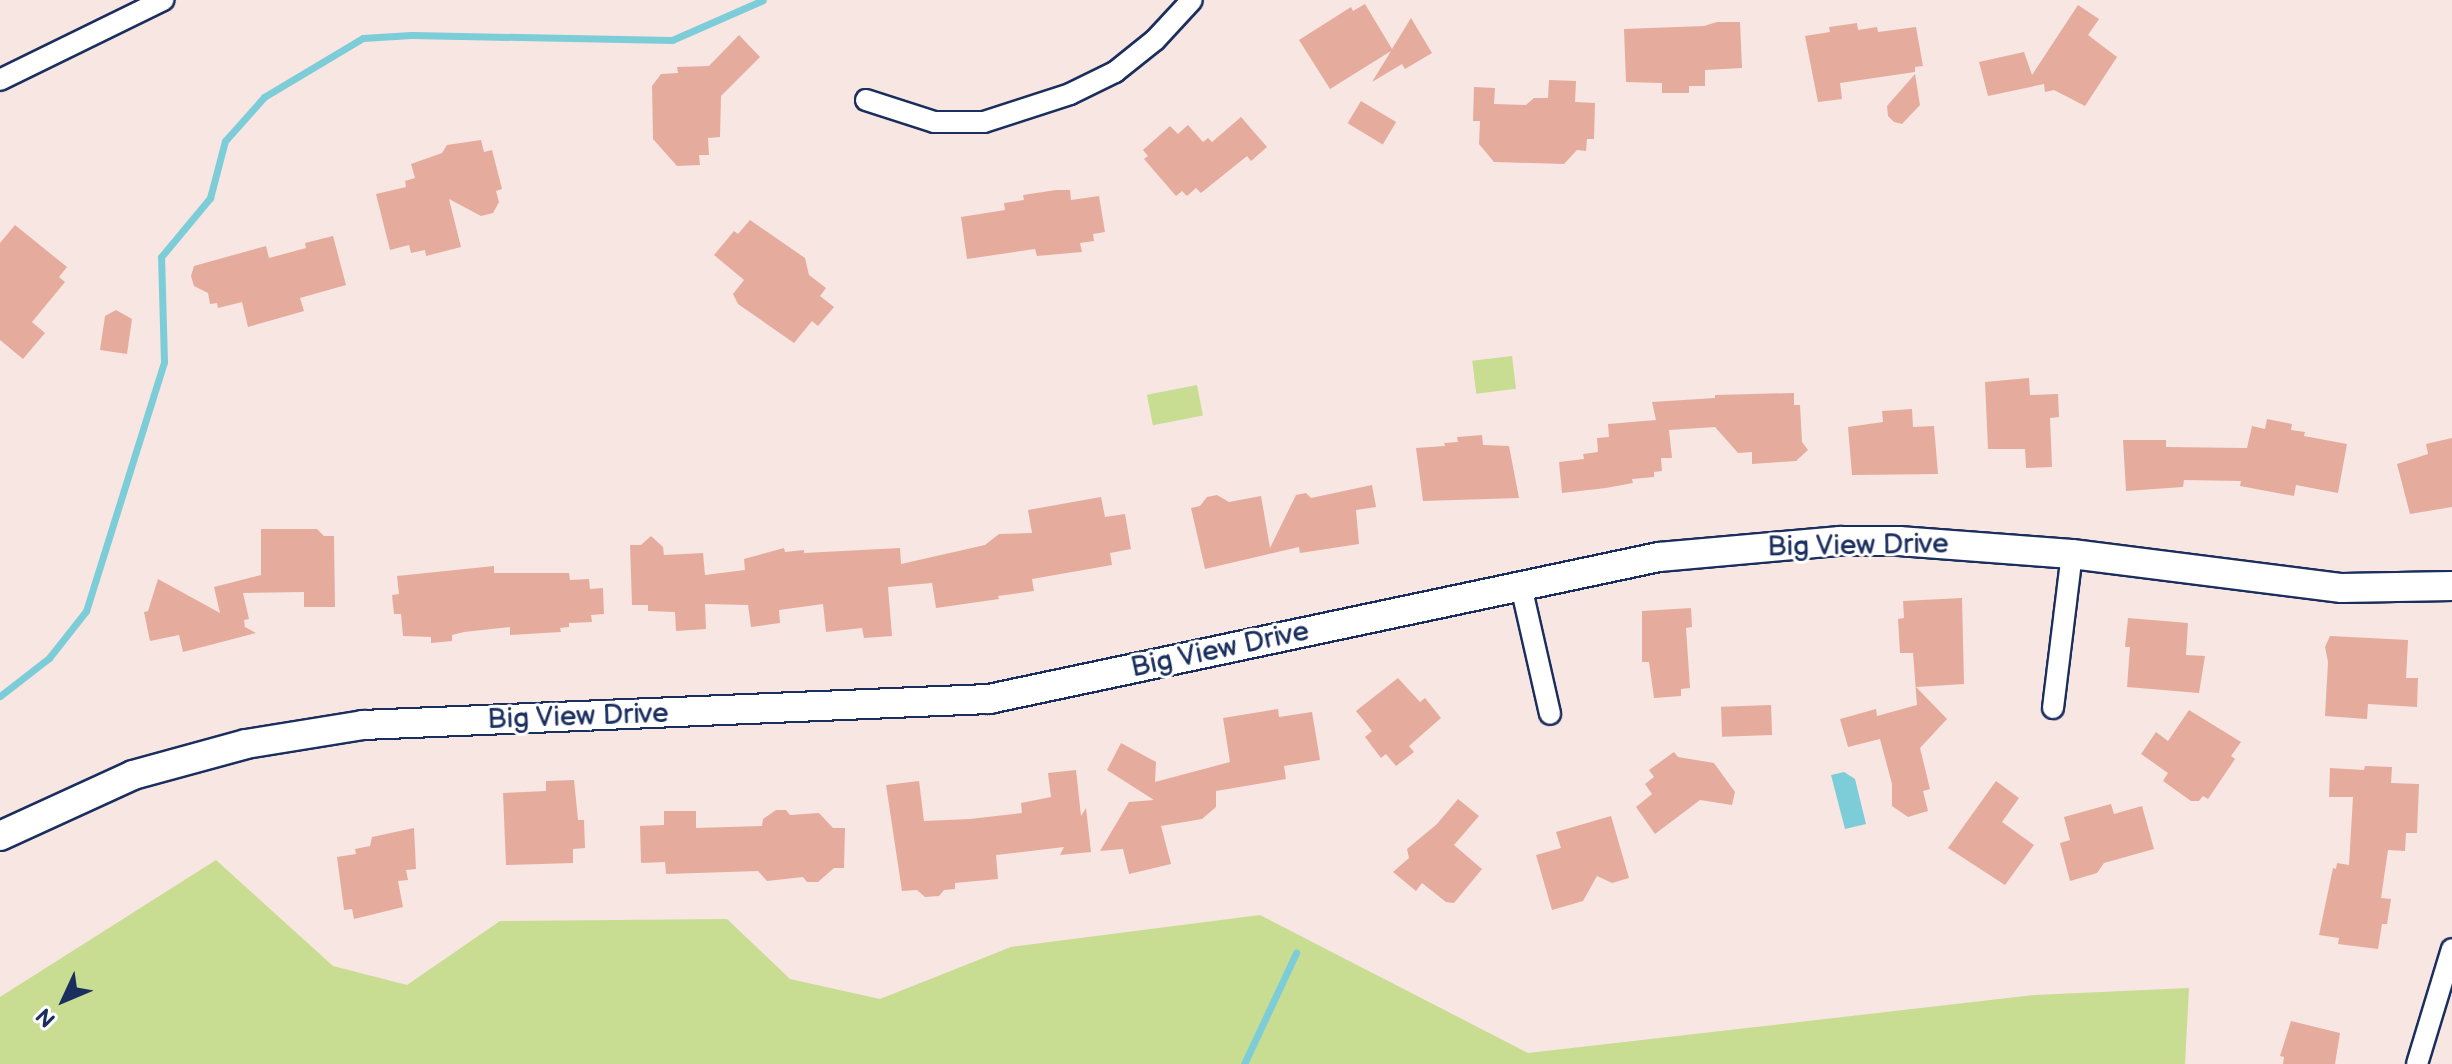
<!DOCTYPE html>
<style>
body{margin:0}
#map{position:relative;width:2452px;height:1064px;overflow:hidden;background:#f7e6e2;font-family:"Balsamiq Sans",sans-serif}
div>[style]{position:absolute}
.green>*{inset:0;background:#c8dc92;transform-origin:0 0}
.water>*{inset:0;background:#7dcdd8}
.stream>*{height:7px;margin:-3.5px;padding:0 3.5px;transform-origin:3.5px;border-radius:3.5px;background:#7dcdd8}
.building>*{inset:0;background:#e5ac9d;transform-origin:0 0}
.roads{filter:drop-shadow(2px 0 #1b2f5e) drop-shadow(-2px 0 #1b2f5e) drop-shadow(0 2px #1b2f5e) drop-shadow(0 -2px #1b2f5e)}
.street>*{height:20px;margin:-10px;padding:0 10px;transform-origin:10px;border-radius:10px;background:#fff}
.secondary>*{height:28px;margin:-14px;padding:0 14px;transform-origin:14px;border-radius:14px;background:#fff}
span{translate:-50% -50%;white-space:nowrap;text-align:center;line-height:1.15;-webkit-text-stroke:6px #fff;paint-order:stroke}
.street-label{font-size:28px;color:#1b2f5e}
.north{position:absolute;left:24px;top:960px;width:80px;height:80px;-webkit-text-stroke:6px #fff;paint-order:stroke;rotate:226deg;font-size:22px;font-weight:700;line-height:32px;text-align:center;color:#1b2f5e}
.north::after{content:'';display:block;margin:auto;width:28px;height:36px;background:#1b2f5e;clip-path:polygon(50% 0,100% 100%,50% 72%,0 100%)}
</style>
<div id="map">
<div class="green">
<div style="left:1512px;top:356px;width:33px;height:40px;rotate:83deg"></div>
<div style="left:1197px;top:385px;width:31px;height:51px;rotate:79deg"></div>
<div style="clip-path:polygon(216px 860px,333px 966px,407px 985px,500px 921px,727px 919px,790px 979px,880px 999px,1011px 947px,1260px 915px,1528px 1053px,2035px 995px,2189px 988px,2185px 1064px,0 1064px,0 997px)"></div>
</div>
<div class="water">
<div style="clip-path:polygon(1844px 772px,1855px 779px,1866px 824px,1845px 829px,1831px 775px)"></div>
</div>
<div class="stream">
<div style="left:0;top:696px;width:62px;rotate:-37.8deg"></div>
<div style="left:49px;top:658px;width:60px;rotate:-51.8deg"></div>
<div style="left:86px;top:611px;width:261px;rotate:-72.6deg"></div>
<div style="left:164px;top:362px;width:105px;rotate:-91.6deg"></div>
<div style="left:161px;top:257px;width:77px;rotate:-50.3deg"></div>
<div style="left:210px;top:198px;width:59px;rotate:-75.3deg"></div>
<div style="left:225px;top:141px;width:59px;rotate:-48.4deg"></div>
<div style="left:264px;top:97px;width:115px;rotate:-30.8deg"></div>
<div style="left:363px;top:38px;width:48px;rotate:-3.6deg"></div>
<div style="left:411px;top:35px;width:261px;rotate:1.1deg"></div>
<div style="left:672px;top:40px;width:99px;rotate:-23.7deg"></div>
<div style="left:1244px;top:1064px;width:123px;rotate:-64.9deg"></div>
</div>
<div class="building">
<div style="clip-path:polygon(1365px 4px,1392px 49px,1411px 18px,1432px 53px,1405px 69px,1402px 64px,1372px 82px,1391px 51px,1330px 89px,1299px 40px,1351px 7px,1353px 11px)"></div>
<div style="clip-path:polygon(2078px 5px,2099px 19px,2088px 35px,2117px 57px,2085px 106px,2054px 90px,2045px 92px,2044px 84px,1988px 96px,1979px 62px,2024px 52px,2032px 75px)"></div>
<div style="clip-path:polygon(1717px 22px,1740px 22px,1742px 68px,1705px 70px,1705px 86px,1689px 86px,1689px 93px,1662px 93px,1662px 83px,1626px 82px,1624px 29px,1704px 26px)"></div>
<div style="clip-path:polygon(1857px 23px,1858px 30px,1877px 27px,1878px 32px,1916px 27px,1923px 66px,1915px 67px,1915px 72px,1840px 83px,1842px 99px,1818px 102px,1805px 36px,1830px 32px,1829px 27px)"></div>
<div style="clip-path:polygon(739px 35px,760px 57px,721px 96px,720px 137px,708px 138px,709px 155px,699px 155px,700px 165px,677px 166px,653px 139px,652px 86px,661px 74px,678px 73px,677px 67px,709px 66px)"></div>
<div style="clip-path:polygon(1915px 74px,1920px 105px,1902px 124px,1894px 122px,1888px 116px,1887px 106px)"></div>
<div style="clip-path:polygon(1549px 80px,1576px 81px,1575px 102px,1595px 103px,1594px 139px,1587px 139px,1586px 151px,1577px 150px,1564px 164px,1494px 162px,1479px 144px,1480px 121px,1473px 121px,1474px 87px,1495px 88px,1494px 104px,1526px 105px,1534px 98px,1548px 98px)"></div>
<div style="left:1361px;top:101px;width:41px;height:26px;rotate:31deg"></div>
<div style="clip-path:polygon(1241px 117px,1267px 147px,1251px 161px,1247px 156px,1201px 193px,1196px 188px,1187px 196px,1182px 191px,1176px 196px,1144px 159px,1148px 156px,1143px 150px,1170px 126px,1178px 134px,1188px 125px,1203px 142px,1208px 138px,1212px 142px)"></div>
<div style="clip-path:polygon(481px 140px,484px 152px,492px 150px,502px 189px,496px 191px,499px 202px,493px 213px,481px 216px,449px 199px,461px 247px,426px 256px,425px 250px,411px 253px,409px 245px,390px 250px,376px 194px,406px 187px,405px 181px,415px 178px,411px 164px,442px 153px,447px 145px)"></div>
<div style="clip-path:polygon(1056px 190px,1070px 190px,1071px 200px,1099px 196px,1105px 232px,1093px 234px,1094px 241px,1080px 243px,1082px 252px,1037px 256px,1035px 249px,967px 259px,961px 217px,1005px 210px,1004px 203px,1024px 200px,1023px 195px)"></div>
<div style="clip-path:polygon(750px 220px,805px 258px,809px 275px,826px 288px,820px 296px,834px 307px,818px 326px,812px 321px,794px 343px,738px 304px,733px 294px,744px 280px,714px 255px,734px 231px,738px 234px)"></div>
<div style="clip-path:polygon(15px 225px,67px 267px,59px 277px,65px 282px,32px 322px,45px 333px,23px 359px,0 340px,0 243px)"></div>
<div style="clip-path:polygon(333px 236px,346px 285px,300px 298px,304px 311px,248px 327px,242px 302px,218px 308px,217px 303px,210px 304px,208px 293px,194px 286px,191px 276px,194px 266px,266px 246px,269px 258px,306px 248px,305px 243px)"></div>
<div style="clip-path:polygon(116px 310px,132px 319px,127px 354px,100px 350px,105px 316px)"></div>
<div style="clip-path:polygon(2029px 378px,2030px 395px,2058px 394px,2059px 417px,2050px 418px,2052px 467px,2026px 468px,2025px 449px,1988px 449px,1985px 382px)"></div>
<div style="clip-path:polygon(1794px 393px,1794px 405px,1800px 405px,1802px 442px,1808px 450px,1796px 461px,1752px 464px,1752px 452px,1738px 453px,1715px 427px,1669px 430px,1672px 458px,1661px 458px,1662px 471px,1654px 472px,1654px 477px,1632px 479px,1633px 483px,1606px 488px,1562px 493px,1559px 462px,1584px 459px,1583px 454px,1598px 452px,1597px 438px,1609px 437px,1608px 424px,1656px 420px,1652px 402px,1715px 398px,1715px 395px)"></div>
<div style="clip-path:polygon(1912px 409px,1913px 427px,1934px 426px,1938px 474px,1852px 475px,1848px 427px,1883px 422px,1882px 411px)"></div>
<div style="clip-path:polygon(2267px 419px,2292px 424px,2291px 430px,2305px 432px,2304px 436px,2347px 444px,2338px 493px,2296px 485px,2294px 496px,2240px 486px,2241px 481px,2184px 480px,2183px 487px,2126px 491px,2123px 440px,2166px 440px,2166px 447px,2247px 448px,2252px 426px,2265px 429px)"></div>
<div style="clip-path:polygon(1482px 435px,1483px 445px,1509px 446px,1519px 498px,1423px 501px,1416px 448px,1445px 446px,1444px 443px,1458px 442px,1457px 437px)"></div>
<div style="clip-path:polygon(2452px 438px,2452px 507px,2410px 514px,2397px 464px,2428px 454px,2426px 444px)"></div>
<div style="clip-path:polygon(1372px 485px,1376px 507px,1356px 510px,1359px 544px,1300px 553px,1299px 547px,1205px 569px,1191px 508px,1200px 506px,1207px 497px,1217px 495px,1229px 502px,1261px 496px,1270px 548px,1296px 495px,1306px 493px,1311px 498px)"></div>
<div style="clip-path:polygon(1101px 497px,1105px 517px,1125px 514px,1131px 549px,1110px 553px,1112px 565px,1032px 579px,1034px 591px,998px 596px,999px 599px,936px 608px,932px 583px,888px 587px,892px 636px,864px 638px,862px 628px,826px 632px,823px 604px,779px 610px,780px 623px,751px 627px,748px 605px,705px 604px,706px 629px,676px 631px,675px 612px,648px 611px,648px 605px,632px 605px,630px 545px,641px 545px,651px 536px,663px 547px,664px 555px,703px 553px,705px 575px,745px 570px,744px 559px,784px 548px,785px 552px,804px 550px,804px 553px,900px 548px,901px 564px,985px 545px,999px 534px,1032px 533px,1028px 510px)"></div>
<div style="clip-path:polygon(261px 529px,317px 529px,324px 536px,334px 536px,335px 607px,304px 607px,304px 592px,243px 593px,249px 619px,244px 620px,245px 627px,256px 633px,183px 652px,179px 635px,150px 641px,144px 612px,148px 611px,158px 579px,220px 613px,214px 587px,261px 575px)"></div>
<div style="clip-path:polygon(494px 566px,494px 573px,569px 573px,570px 580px,589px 579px,590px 589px,603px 588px,604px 614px,591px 615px,592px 622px,569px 623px,569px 627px,560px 628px,561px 632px,510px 635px,510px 627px,464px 632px,452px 635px,452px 641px,431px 643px,431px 637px,403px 636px,401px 614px,394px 614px,392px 595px,399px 594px,397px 576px)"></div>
<div style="clip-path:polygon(1962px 598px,1964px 684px,1916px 687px,1947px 719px,1920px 748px,1930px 789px,1923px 791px,1928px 811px,1908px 817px,1892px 806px,1892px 784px,1880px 739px,1848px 747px,1840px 719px,1876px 709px,1877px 716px,1917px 705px,1913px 653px,1900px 653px,1898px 619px,1904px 618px,1903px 601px)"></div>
<div style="clip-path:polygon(1691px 608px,1692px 627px,1686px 628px,1690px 688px,1681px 689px,1681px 696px,1654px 698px,1649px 662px,1642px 662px,1642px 611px)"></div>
<div style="clip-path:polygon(2128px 618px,2188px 623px,2186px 655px,2205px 656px,2199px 693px,2127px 687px,2130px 647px,2125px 647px)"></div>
<div style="clip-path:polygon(2330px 636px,2408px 640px,2406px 678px,2418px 678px,2417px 707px,2368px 704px,2367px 719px,2325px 716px,2328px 662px,2325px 647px)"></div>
<div style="clip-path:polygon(1398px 678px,1420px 702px,1425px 698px,1441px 718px,1409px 746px,1414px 752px,1396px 766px,1386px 754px,1381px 758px,1365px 737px,1372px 731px,1356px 711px)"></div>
<div style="left:1771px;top:705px;width:30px;height:50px;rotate:88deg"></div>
<div style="clip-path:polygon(1278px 709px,1279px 717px,1312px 712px,1320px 760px,1284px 766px,1286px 779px,1216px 791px,1216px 807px,1202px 819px,1161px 826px,1171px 864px,1129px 874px,1123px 849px,1100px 851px,1129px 802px,1154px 800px,1107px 770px,1121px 743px,1156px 762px,1155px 782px,1230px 762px,1223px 718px)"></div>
<div style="clip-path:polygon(2189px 710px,2241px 742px,2231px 756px,2235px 759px,2208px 799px,2203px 796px,2199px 801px,2191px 801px,2163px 781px,2168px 773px,2141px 754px,2156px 732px,2168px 741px)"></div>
<div style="clip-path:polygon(1674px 752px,1678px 757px,1714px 763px,1735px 792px,1732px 805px,1700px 800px,1655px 834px,1636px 807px,1652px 794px,1645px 784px,1654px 777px,1649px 770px)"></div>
<div style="clip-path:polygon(2365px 766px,2392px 767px,2391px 783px,2419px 784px,2417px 833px,2406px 833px,2405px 851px,2388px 850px,2381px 898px,2391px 899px,2387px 924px,2382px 924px,2378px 949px,2338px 944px,2339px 938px,2319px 935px,2333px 868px,2336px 869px,2337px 863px,2349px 865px,2353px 797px,2329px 797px,2330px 768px,2364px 770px)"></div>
<div style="clip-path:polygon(1076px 770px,1081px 816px,1086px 808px,1091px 852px,1060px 855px,1064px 847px,996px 855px,998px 879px,955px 883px,955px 889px,944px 890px,939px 896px,925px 897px,917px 890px,902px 891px,886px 785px,919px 781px,924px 821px,970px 819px,1022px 813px,1021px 803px,1051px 797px,1048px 773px)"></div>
<div style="clip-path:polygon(574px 780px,578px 820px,584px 820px,585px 848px,573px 849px,573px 863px,506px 865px,503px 793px,546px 791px,546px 781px)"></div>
<div style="clip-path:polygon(1996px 781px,2019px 798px,2002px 822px,2034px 845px,2005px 885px,1948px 848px)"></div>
<div style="clip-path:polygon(1458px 799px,1479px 816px,1454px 845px,1482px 869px,1454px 903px,1446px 902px,1422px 883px,1416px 891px,1393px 872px,1409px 858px,1407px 849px,1437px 824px)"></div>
<div style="clip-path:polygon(2111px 804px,2114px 814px,2142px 806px,2154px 849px,2104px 863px,2097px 873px,2070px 881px,2060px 843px,2070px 840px,2064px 817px)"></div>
<div style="clip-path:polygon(776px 810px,786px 810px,790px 815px,819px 813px,833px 828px,845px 828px,844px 868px,834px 868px,818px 882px,807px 882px,803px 877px,767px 881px,758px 871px,666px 874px,665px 862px,641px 863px,640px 826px,664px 825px,664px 811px,696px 811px,696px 828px,762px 826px,763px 819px)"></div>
<div style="clip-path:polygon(1611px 816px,1629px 878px,1612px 883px,1597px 876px,1583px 901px,1552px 910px,1536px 855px,1561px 848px,1556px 832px)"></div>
<div style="clip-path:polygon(414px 828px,416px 869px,406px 870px,408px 880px,398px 881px,403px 907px,354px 919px,352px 909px,344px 910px,337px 857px,356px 854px,355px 849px,370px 846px,372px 837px)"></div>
<div style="clip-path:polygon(2291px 1021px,2340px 1033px,2335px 1064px,2283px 1064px,2284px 1057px,2280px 1056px)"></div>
</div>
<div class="roads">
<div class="street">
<div style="left:0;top:80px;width:182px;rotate:-26.1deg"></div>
<div style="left:866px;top:100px;width:71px;rotate:17.9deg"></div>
<div style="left:934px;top:122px;width:50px"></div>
<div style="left:984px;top:122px;width:90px;rotate:-18deg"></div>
<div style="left:1070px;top:94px;width:50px;rotate:-26.1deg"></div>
<div style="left:1115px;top:72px;width:51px;rotate:-38.7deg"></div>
<div style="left:1155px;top:40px;width:54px;rotate:-47.2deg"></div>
<div style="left:1521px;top:586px;width:131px;rotate:77.2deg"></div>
<div style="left:2053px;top:708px;width:155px;rotate:-83deg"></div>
<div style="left:2417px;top:1064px;width:120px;rotate:-73.1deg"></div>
</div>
<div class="secondary">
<div style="left:0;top:836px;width:146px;rotate:-24.6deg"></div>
<div style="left:133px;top:775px;width:117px;rotate:-15.3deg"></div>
<div style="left:246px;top:744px;width:119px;rotate:-9.2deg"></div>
<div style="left:363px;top:725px;width:627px;rotate:-2.38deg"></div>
<div style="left:989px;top:699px;width:685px;rotate:-11.97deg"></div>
<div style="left:1659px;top:557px;width:182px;rotate:-5.1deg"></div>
<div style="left:1840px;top:541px;width:59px"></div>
<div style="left:1899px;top:541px;width:173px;rotate:4.3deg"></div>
<div style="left:2072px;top:554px;width:272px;rotate:7.2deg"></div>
<div style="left:2342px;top:588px;width:110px;rotate:-1deg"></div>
</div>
</div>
<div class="street-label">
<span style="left:1858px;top:546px;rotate:-1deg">Big View Drive</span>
<span style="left:1220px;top:650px;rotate:-12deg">Big View Drive</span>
<span style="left:578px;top:717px;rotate:-2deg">Big View Drive</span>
</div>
<div class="north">N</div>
</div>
